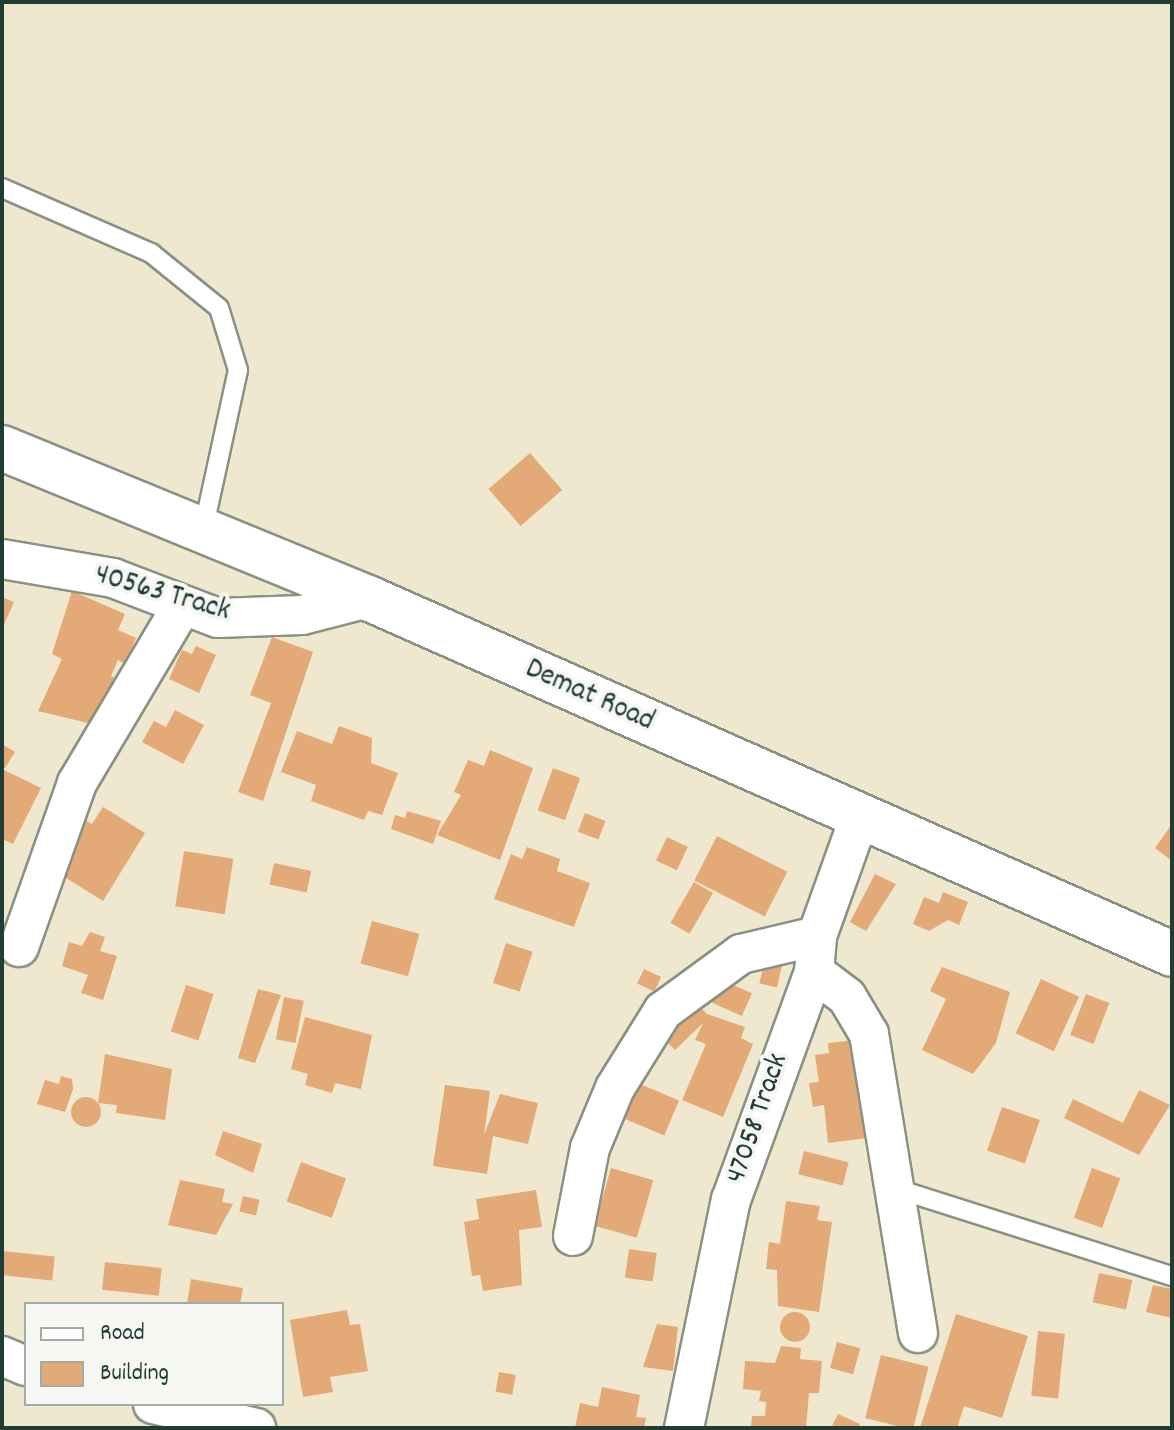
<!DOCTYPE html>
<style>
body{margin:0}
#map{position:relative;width:1174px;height:1430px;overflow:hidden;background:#f0e7cf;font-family:Dekko,sans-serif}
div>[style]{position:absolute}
.building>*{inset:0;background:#e3aa77;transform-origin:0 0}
.round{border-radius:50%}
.roads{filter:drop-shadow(2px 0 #889282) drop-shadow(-2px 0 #889282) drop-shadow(0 2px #889282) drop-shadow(0 -2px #889282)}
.service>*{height:18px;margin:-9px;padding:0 9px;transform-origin:9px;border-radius:9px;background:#fff}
.minor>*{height:38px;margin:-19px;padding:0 19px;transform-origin:19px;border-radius:19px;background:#fff}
.tertiary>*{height:44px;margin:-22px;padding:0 22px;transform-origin:22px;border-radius:22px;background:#fff}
span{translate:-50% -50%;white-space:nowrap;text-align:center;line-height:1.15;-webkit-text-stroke:8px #f6f6f2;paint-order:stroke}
.street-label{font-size:30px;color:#1f3d34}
.frame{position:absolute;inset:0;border:4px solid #1f3d34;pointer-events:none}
.legend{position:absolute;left:24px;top:1302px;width:260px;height:104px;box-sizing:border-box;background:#f6f6f2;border:2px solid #a0aca6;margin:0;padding:10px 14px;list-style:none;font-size:24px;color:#1f3d34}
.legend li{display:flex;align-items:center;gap:16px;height:40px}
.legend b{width:40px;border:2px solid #a0aca6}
</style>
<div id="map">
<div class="building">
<div style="left:530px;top:453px;width:49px;height:55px;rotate:49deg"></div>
<div style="clip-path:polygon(72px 591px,125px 614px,118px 630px,136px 638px,125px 664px,118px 660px,111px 676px,118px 679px,92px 724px,38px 711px,62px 659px,52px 654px)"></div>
<div style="clip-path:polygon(2px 597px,14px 602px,2px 629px)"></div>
<div style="clip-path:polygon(272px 637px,313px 652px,263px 801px,238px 792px,271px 703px,250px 695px)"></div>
<div style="clip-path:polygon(196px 646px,216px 655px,199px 693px,169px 679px,182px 650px,192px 654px)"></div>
<div style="clip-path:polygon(175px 710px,204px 725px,183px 764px,142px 742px,154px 721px,166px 727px)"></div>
<div style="clip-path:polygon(339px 726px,372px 738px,371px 763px,398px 773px,382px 815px,368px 811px,364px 820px,311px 801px,316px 785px,281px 772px,297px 731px,332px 744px)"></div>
<div style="clip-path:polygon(2px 744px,15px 752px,5px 768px,2px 766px)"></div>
<div style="clip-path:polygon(490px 750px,533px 768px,500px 860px,437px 835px,461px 795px,454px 792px,468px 760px,484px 766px)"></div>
<div style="left:553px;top:768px;width:29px;height:45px;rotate:20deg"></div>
<div style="clip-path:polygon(2px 769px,41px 788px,13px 844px,2px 839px)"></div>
<div style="clip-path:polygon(103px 807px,145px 833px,103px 901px,58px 873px,81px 817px,92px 824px)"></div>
<div style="clip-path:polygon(407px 811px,441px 821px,433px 844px,391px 829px,395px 815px,405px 818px)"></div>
<div style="left:585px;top:813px;width:22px;height:20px;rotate:21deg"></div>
<div style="clip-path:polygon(1172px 824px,1172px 861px,1155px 848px)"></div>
<div style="left:717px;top:836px;width:79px;height:50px;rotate:27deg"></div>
<div style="left:667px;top:837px;width:23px;height:26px;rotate:25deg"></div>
<div style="clip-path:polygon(527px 847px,560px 859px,557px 871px,590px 883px,574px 927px,494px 899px,511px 854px,522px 859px)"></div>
<div style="left:184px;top:851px;width:50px;height:56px;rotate:9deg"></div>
<div style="left:274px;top:863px;width:38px;height:22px;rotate:12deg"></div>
<div style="clip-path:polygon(875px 874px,896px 884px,866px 931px,850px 922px)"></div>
<div style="left:694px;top:882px;width:22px;height:47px;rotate:30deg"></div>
<div style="clip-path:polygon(943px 892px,968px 902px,959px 925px,948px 920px,929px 931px,913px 924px,924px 897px,939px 903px)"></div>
<div style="left:372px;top:921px;width:49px;height:44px;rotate:15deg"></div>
<div style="clip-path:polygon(90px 932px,105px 937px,100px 951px,117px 956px,103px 1000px,81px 993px,88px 975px,62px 966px,69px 942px,82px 946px)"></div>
<div style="left:506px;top:943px;width:28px;height:42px;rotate:18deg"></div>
<div style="left:765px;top:959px;width:18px;height:25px;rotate:13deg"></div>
<div style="clip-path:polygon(942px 967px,1010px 992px,996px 1043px,973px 1074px,922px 1050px,946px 999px,930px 991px)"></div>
<div style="left:644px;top:969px;width:19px;height:16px;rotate:25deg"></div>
<div style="left:720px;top:979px;width:35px;height:25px;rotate:24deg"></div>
<div style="left:1041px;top:979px;width:42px;height:60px;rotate:25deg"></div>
<div style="left:186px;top:985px;width:29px;height:49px;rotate:18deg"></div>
<div style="clip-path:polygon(258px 989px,281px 995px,255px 1063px,238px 1058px)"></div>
<div style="left:1086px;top:994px;width:25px;height:44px;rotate:21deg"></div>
<div style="left:284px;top:997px;width:20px;height:43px;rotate:11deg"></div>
<div style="clip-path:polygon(691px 999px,707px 1014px,745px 1027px,741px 1038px,753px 1044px,723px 1117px,682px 1100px,706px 1044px,695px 1040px,703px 1023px,675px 1050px,657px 1032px)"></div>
<div style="clip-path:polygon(305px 1017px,372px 1035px,361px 1089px,335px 1083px,332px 1093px,305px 1085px,308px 1074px,291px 1069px)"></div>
<div style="clip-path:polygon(855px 1040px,867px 1138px,828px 1143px,824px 1105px,813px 1107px,809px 1083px,819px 1082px,815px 1055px,829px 1053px,828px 1043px)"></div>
<div style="clip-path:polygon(105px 1054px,172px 1069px,165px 1120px,116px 1113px,117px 1105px,98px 1103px)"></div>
<div style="clip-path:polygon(61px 1076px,72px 1079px,73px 1089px,65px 1112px,37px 1104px,45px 1080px,59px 1084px)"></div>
<div style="left:633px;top:1081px;width:50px;height:38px;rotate:23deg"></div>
<div style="clip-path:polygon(445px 1085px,490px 1091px,484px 1135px,500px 1094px,538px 1103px,528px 1144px,493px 1136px,487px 1174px,433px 1166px)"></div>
<div style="clip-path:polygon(1139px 1090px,1170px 1105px,1139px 1155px,1064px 1118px,1073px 1099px,1123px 1123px)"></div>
<div class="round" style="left:71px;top:1097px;width:30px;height:30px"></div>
<div style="left:1002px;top:1107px;width:40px;height:46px;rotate:19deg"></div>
<div style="clip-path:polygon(223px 1131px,262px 1144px,253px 1173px,215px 1155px)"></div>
<div style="left:804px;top:1151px;width:46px;height:24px;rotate:14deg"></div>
<div style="left:301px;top:1162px;width:48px;height:42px;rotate:20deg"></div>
<div style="left:611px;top:1168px;width:44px;height:60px;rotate:16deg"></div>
<div style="left:1092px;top:1168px;width:30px;height:53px;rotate:20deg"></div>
<div style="clip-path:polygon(180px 1180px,225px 1189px,222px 1202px,233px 1204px,216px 1235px,168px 1225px)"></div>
<div style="clip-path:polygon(536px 1190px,542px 1227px,519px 1230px,522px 1285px,483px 1291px,480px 1275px,472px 1276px,464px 1222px,479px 1219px,476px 1199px)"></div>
<div style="left:243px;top:1196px;width:17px;height:16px;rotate:13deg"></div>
<div style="clip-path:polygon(786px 1201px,820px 1206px,817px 1220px,832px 1222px,819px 1312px,778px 1306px,777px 1270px,766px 1269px,769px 1242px,780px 1244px)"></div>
<div style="left:629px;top:1249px;width:28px;height:29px;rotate:8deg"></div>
<div style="left:2px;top:1251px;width:53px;height:24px;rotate:6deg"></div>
<div style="left:105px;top:1262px;width:57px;height:28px;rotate:6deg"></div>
<div style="left:1099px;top:1273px;width:34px;height:30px;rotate:12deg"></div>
<div style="clip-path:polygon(191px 1279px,243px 1288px,240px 1304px,187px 1304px)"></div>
<div style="clip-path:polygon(1153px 1285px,1172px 1289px,1172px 1318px,1146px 1312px)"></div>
<div style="clip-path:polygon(347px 1310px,350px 1325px,360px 1324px,368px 1371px,330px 1377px,333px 1392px,303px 1397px,290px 1320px)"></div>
<div class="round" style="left:780px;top:1312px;width:30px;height:30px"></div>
<div style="clip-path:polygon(956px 1314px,1028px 1336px,1002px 1418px,964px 1406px,957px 1428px,920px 1428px)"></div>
<div style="clip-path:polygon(657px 1324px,678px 1327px,673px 1371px,643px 1367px)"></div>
<div style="left:1038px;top:1331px;width:27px;height:65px;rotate:6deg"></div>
<div style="left:837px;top:1342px;width:24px;height:27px;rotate:15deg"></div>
<div style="clip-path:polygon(781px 1346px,801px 1348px,800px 1359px,822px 1361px,819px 1393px,809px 1393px,806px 1428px,751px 1428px,752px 1416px,765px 1416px,766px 1402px,759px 1401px,761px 1391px,743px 1389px,745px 1361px,775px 1363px)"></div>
<div style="left:881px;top:1355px;width:49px;height:65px;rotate:14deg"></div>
<div style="left:499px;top:1372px;width:17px;height:20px;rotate:10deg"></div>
<div style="clip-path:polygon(602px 1387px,640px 1395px,636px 1417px,646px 1418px,644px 1428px,575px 1428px,580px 1403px,598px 1407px)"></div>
<div style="clip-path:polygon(838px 1414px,860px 1424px,858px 1428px,831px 1428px)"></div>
</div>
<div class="roads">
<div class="service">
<div style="left:2px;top:188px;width:163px;rotate:23.6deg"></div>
<div style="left:151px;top:253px;width:87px;rotate:39deg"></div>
<div style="left:219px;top:308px;width:65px;rotate:73deg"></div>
<div style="left:238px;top:370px;width:164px;rotate:102.3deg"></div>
<div style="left:894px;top:1188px;width:292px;rotate:17.6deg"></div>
</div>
<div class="minor">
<div style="left:2px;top:559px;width:113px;rotate:9.7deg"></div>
<div style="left:113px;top:578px;width:112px;rotate:20.9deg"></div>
<div style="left:218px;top:618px;width:84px;rotate:-2deg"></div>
<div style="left:302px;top:615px;width:68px;rotate:-14.4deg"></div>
<div style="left:19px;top:947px;width:174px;rotate:-70.5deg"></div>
<div style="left:77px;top:783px;width:206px;rotate:-59.3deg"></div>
<div style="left:814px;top:972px;width:41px;rotate:37.1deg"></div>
<div style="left:847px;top:997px;width:43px;rotate:59.3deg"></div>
<div style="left:869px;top:1034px;width:303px;rotate:80.7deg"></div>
<div style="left:573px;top:1236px;width:90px;rotate:-79.1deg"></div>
<div style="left:590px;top:1148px;width:65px;rotate:-67.4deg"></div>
<div style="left:615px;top:1088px;width:91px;rotate:-58.1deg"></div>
<div style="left:663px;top:1011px;width:97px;rotate:-36.2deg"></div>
<div style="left:741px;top:954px;width:78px;rotate:-13.3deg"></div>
<div style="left:2px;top:1356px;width:26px;rotate:23deg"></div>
<div style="left:153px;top:1404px;width:106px;rotate:13.1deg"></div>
<div style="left:684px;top:1428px;width:233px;rotate:-78.4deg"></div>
<div style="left:731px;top:1200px;width:243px;rotate:-70deg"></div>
<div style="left:814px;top:972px;width:36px;rotate:-85deg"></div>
<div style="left:817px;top:936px;width:124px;rotate:-70.3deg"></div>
</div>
<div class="tertiary">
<div style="left:2px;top:448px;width:396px;rotate:22.3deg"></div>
<div style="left:368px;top:598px;width:879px;rotate:23.88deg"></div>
</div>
</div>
<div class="street-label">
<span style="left:162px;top:595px;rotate:16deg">40563 Track</span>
<span style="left:589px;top:697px;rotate:24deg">Demat Road</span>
<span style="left:759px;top:1119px;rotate:-71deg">47058 Track</span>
</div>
<div class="frame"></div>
<ul class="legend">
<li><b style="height:10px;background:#fff"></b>Road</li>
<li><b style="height:22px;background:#e3aa77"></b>Building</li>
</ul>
</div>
